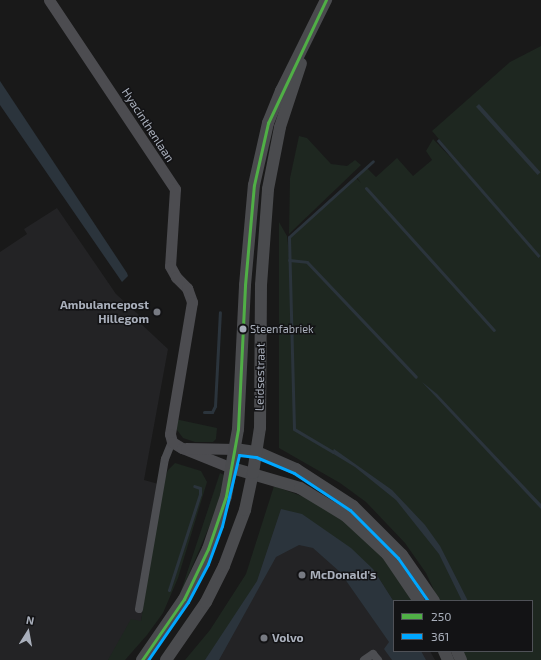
<!DOCTYPE html>
<style>
body{margin:0}
#map{position:relative;width:541px;height:660px;overflow:hidden;background:#191919;font-family:"Exo 2",sans-serif}
div>[style]{position:absolute}
.built>*{inset:0;background:#232325}
.green>*{inset:0;background:#1e2720}
.water>*{inset:0;background:#2b343c;transform-origin:0 0}
.stream>*{height:3px;margin:-1.5px;padding:0 1.5px;transform-origin:1.5px;border-radius:1.5px;background:#2b343c}
.street>*{height:8px;margin:-4px;padding:0 4px;transform-origin:4px;border-radius:4px;background:#4d4e52}
.secondary>*{height:11px;margin:-5.5px;padding:0 5.5px;transform-origin:5.5px;border-radius:5.5px;background:#4c4c50}
.primary>*{height:12px;margin:-6px;padding:0 6px;transform-origin:6px;border-radius:6px;background:#4a4b4e}
.bus-1>*{height:3px;margin:-1.5px;padding:0 1.5px;transform-origin:1.5px;border-radius:1.5px;background:#50af46}
.bus-2>*{height:3px;margin:-1.5px;padding:0 1.5px;transform-origin:1.5px;border-radius:1.5px;background:#00a7ff}
.dots>*{width:11px;height:11px;translate:-50% -50%;box-sizing:border-box;border:2px solid #131315;border-radius:50%}
span{translate:-50% -50%;white-space:nowrap;text-align:center;line-height:1.15;-webkit-text-stroke:3px #131315;paint-order:stroke}
.bus-label{font-size:11px;color:#a9afbb}
.left{translate:0 -50%;text-align:left}
.street-label{font-size:12px;color:#a9afbb}
.poi-label{font-size:12px;color:#a9afbb;font-weight:700}
.right{translate:-100% -50%;text-align:right}
.legend{position:absolute;left:393px;top:600px;width:140px;height:52px;box-sizing:border-box;background:#131315;border:1px solid #4f5157;margin:0;padding:5px 7px;list-style:none;font-size:12px;color:#a9afbb}
.legend li{display:flex;align-items:center;gap:8px;height:20px}
.legend b{width:20px;border:1px solid #4f5157}
.north{position:absolute;left:8px;top:612px;width:40px;height:40px;-webkit-text-stroke:3px #131315;paint-order:stroke;rotate:11deg;font-size:11px;font-weight:700;line-height:16px;text-align:center;color:#a9afbb}
.north::after{content:'';display:block;margin:auto;width:14px;height:18px;background:#a9afbb;clip-path:polygon(50% 0,100% 100%,50% 72%,0 100%)}
</style>
<div id="map">
<div class="built">
<div style="clip-path:polygon(57px 208px,116px 294px,139px 315px,139px 322px,168px 349px,144px 480px,162px 485px,141px 622px,108px 660px,0 660px,0 252px,27px 234px,24px 229px)"></div>
<div style="clip-path:polygon(280px 499px,360px 547px,394px 601px,394px 651px,430px 651px,435px 660px,188px 660px,242px 589px)"></div>
</div>
<div class="green">
<div style="clip-path:polygon(541px 46px,541px 660px,466px 660px,462px 651px,532px 651px,532px 601px,439px 601px,426px 573px,405px 543px,366px 502px,340px 483px,279px 448px,279px 222px,287px 236px,289px 254px,290px 238px,356px 178px,361px 183px,356px 176px,367px 168px,376px 177px,397px 158px,413px 176px,432px 160px,426px 151px,433px 139px,487px 195px,432px 131px,510px 62px)"></div>
<div style="clip-path:polygon(299px 136px,307px 138px,331px 164px,347px 166px,355px 160px,361px 165px,289px 234px,290px 178px)"></div>
<div style="clip-path:polygon(175px 419px,217px 428px,216px 439px,213px 442px,195px 442px,183px 438px,174px 426px)"></div>
<div style="clip-path:polygon(175px 463px,201px 471px,207px 482px,178px 578px,163px 613px,147px 635px,125px 660px,108px 660px,131px 619px,141px 621px,162px 485px,168px 470px)"></div>
<div style="clip-path:polygon(220px 473px,224px 475px,223px 494px,178px 600px)"></div>
<div style="clip-path:polygon(274px 486px,318px 502px,368px 538px,418px 601px,394px 602px,373px 569px,281px 509px,257px 581px,245px 602px,205px 660px,185px 660px,210px 630px,246px 574px)"></div>
</div>
<div class="water">
<div style="clip-path:polygon(0 81px,127px 273px,128px 276px,122px 282px,0 105px)"></div>
<div style="left:479px;top:104px;width:92px;height:4px;rotate:48deg"></div>
<div style="left:439px;top:139px;width:155px;height:3px;rotate:49deg"></div>
<div style="clip-path:polygon(422px 382px,437px 394px,541px 504px,541px 509px)"></div>
<div style="clip-path:polygon(334px 449px,392px 490px,425px 525px,440px 546px,468px 601px,462px 601px,439px 554px,396px 500px,355px 467px,332px 453px)"></div>
<div style="clip-path:polygon(281px 509px,302px 514px,351px 548px,373px 569px,394px 602px,394px 651px,421px 651px,426px 660px,392px 660px,384px 649px,389px 642px,340px 572px,313px 548px,299px 545px,276px 557px,219px 660px,205px 660px,257px 581px)"></div>
</div>
<div class="stream">
<div style="left:366px;top:188px;width:191px;rotate:48deg"></div>
<div style="left:289px;top:260px;width:18px;rotate:6deg"></div>
<div style="left:307px;top:262px;width:158px;rotate:46.5deg"></div>
<div style="left:204px;top:412px;width:8px"></div>
<div style="left:212px;top:412px;width:7px;rotate:-63deg"></div>
<div style="left:215px;top:406px;width:94px;rotate:-87deg"></div>
<div style="left:333px;top:452px;width:45px;rotate:-149.5deg"></div>
<div style="left:294px;top:429px;width:192px;rotate:-91.5deg"></div>
<div style="left:289px;top:237px;width:113px;rotate:-42.1deg"></div>
<div style="left:169px;top:590px;width:101px;rotate:-72.1deg"></div>
<div style="left:200px;top:494px;width:6px;rotate:-90deg"></div>
<div style="left:200px;top:488px;width:6px;rotate:-162deg"></div>
</div>
<div class="street">
<div style="left:139px;top:609px;width:152px;rotate:-80.2deg"></div>
<div style="left:165px;top:459px;width:18px;rotate:-68deg"></div>
<div style="left:364px;top:660px;width:11px;rotate:-34deg"></div>
<div style="left:373px;top:654px;width:8px;rotate:50deg"></div>
</div>
<div class="secondary">
<div style="left:49px;top:0;width:227px;rotate:56.3deg"></div>
<div style="left:175px;top:189px;width:77px;rotate:93.7deg"></div>
<div style="left:170px;top:266px;width:13px;rotate:61deg"></div>
<div style="left:176px;top:277px;width:16px;rotate:45deg"></div>
<div style="left:187px;top:288px;width:15px;rotate:70deg"></div>
<div style="left:192px;top:302px;width:134px;rotate:99.5deg"></div>
<div style="left:170px;top:434px;width:8px;rotate:76deg"></div>
<div style="left:172px;top:442px;width:12px;rotate:31deg"></div>
<div style="left:182px;top:448px;width:54px;rotate:21.8deg"></div>
<div style="left:186px;top:448px;width:49px;rotate:1.2deg"></div>
</div>
<div class="primary">
<div style="left:235px;top:449px;width:22px;rotate:8deg"></div>
<div style="left:257px;top:452px;width:43px;rotate:23.6deg"></div>
<div style="left:296px;top:469px;width:68px;rotate:33deg"></div>
<div style="left:353px;top:506px;width:69px;rotate:45deg"></div>
<div style="left:402px;top:555px;width:56px;rotate:55.2deg"></div>
<div style="left:232px;top:468px;width:71px;rotate:16.4deg"></div>
<div style="left:300px;top:488px;width:54px;rotate:31.3deg"></div>
<div style="left:346px;top:516px;width:56px;rotate:42.8deg"></div>
<div style="left:387px;top:554px;width:57px;rotate:55.8deg"></div>
<div style="left:444px;top:651px;width:10px;rotate:66deg"></div>
<div style="left:457px;top:651px;width:10px;rotate:66deg"></div>
<div style="left:142px;top:660px;width:74px;rotate:-55.5deg"></div>
<div style="left:184px;top:599px;width:55px;rotate:-64.4deg"></div>
<div style="left:208px;top:549px;width:56px;rotate:-71.2deg"></div>
<div style="left:226px;top:496px;width:68px;rotate:-79.8deg"></div>
<div style="left:238px;top:429px;width:144px;rotate:-87.2deg"></div>
<div style="left:245px;top:285px;width:100px;rotate:-84.9deg"></div>
<div style="left:254px;top:185px;width:64px;rotate:-77.3deg"></div>
<div style="left:268px;top:123px;width:35px;rotate:-68deg"></div>
<div style="left:281px;top:91px;width:102px;rotate:-63.7deg"></div>
<div style="left:166px;top:660px;width:70px;rotate:-55.4deg"></div>
<div style="left:206px;top:602px;width:40px;rotate:-63.4deg"></div>
<div style="left:224px;top:566px;width:60px;rotate:-69.4deg"></div>
<div style="left:245px;top:510px;width:38px;rotate:-78deg"></div>
<div style="left:253px;top:473px;width:46px;rotate:-81.2deg"></div>
<div style="left:260px;top:428px;width:143px;rotate:-89.6deg"></div>
<div style="left:261px;top:285px;width:96px;rotate:-85.8deg"></div>
<div style="left:268px;top:189px;width:63px;rotate:-79deg"></div>
<div style="left:280px;top:127px;width:67px;rotate:-71.8deg"></div>
</div>
<div class="bus-1">
<div style="left:142px;top:660px;width:74px;rotate:-55.5deg"></div>
<div style="left:184px;top:599px;width:55px;rotate:-64.4deg"></div>
<div style="left:208px;top:549px;width:56px;rotate:-71.2deg"></div>
<div style="left:226px;top:496px;width:68px;rotate:-79.8deg"></div>
<div style="left:238px;top:429px;width:144px;rotate:-87.2deg"></div>
<div style="left:245px;top:285px;width:100px;rotate:-84.9deg"></div>
<div style="left:254px;top:185px;width:64px;rotate:-77.3deg"></div>
<div style="left:268px;top:123px;width:136px;rotate:-64.8deg"></div>
</div>
<div class="bus-2">
<div style="left:148px;top:660px;width:70px;rotate:-55.4deg"></div>
<div style="left:188px;top:602px;width:43px;rotate:-62.2deg"></div>
<div style="left:208px;top:564px;width:40px;rotate:-69.8deg"></div>
<div style="left:222px;top:526px;width:73px;rotate:-76.5deg"></div>
<div style="left:239px;top:455px;width:17px;rotate:7deg"></div>
<div style="left:256px;top:457px;width:41px;rotate:22.8deg"></div>
<div style="left:294px;top:473px;width:67px;rotate:33.5deg"></div>
<div style="left:350px;top:510px;width:68px;rotate:45deg"></div>
<div style="left:398px;top:558px;width:52px;rotate:55.1deg"></div>
</div>
<div class="dots">
<div style="left:157px;top:312px;background:#777a82"></div>
<div style="left:243px;top:329px;background:#a9afbb"></div>
<div style="left:302px;top:575px;background:#777a82"></div>
<div style="left:264px;top:638px;background:#777a82"></div>
</div>
<div class="bus-label">
<span class="left" style="left:250px;top:329px">Steenfabriek</span>
</div>
<div class="street-label">
<span style="left:148px;top:125px;rotate:57deg">Hyacinthenlaan</span>
<span style="left:260px;top:377px;rotate:-89deg">Leidsestraat</span>
</div>
<div class="poi-label">
<span class="right" style="left:149px;top:312px">Ambulancepost<br>Hillegom</span>
<span class="left" style="left:310px;top:575px">McDonald's</span>
<span class="left" style="left:272px;top:638px">Volvo</span>
</div>
<ul class="legend">
<li><b style="height:5px;background:#50af46"></b>250</li>
<li><b style="height:5px;background:#00a7ff"></b>361</li>
</ul>
<div class="north">N</div>
</div>
